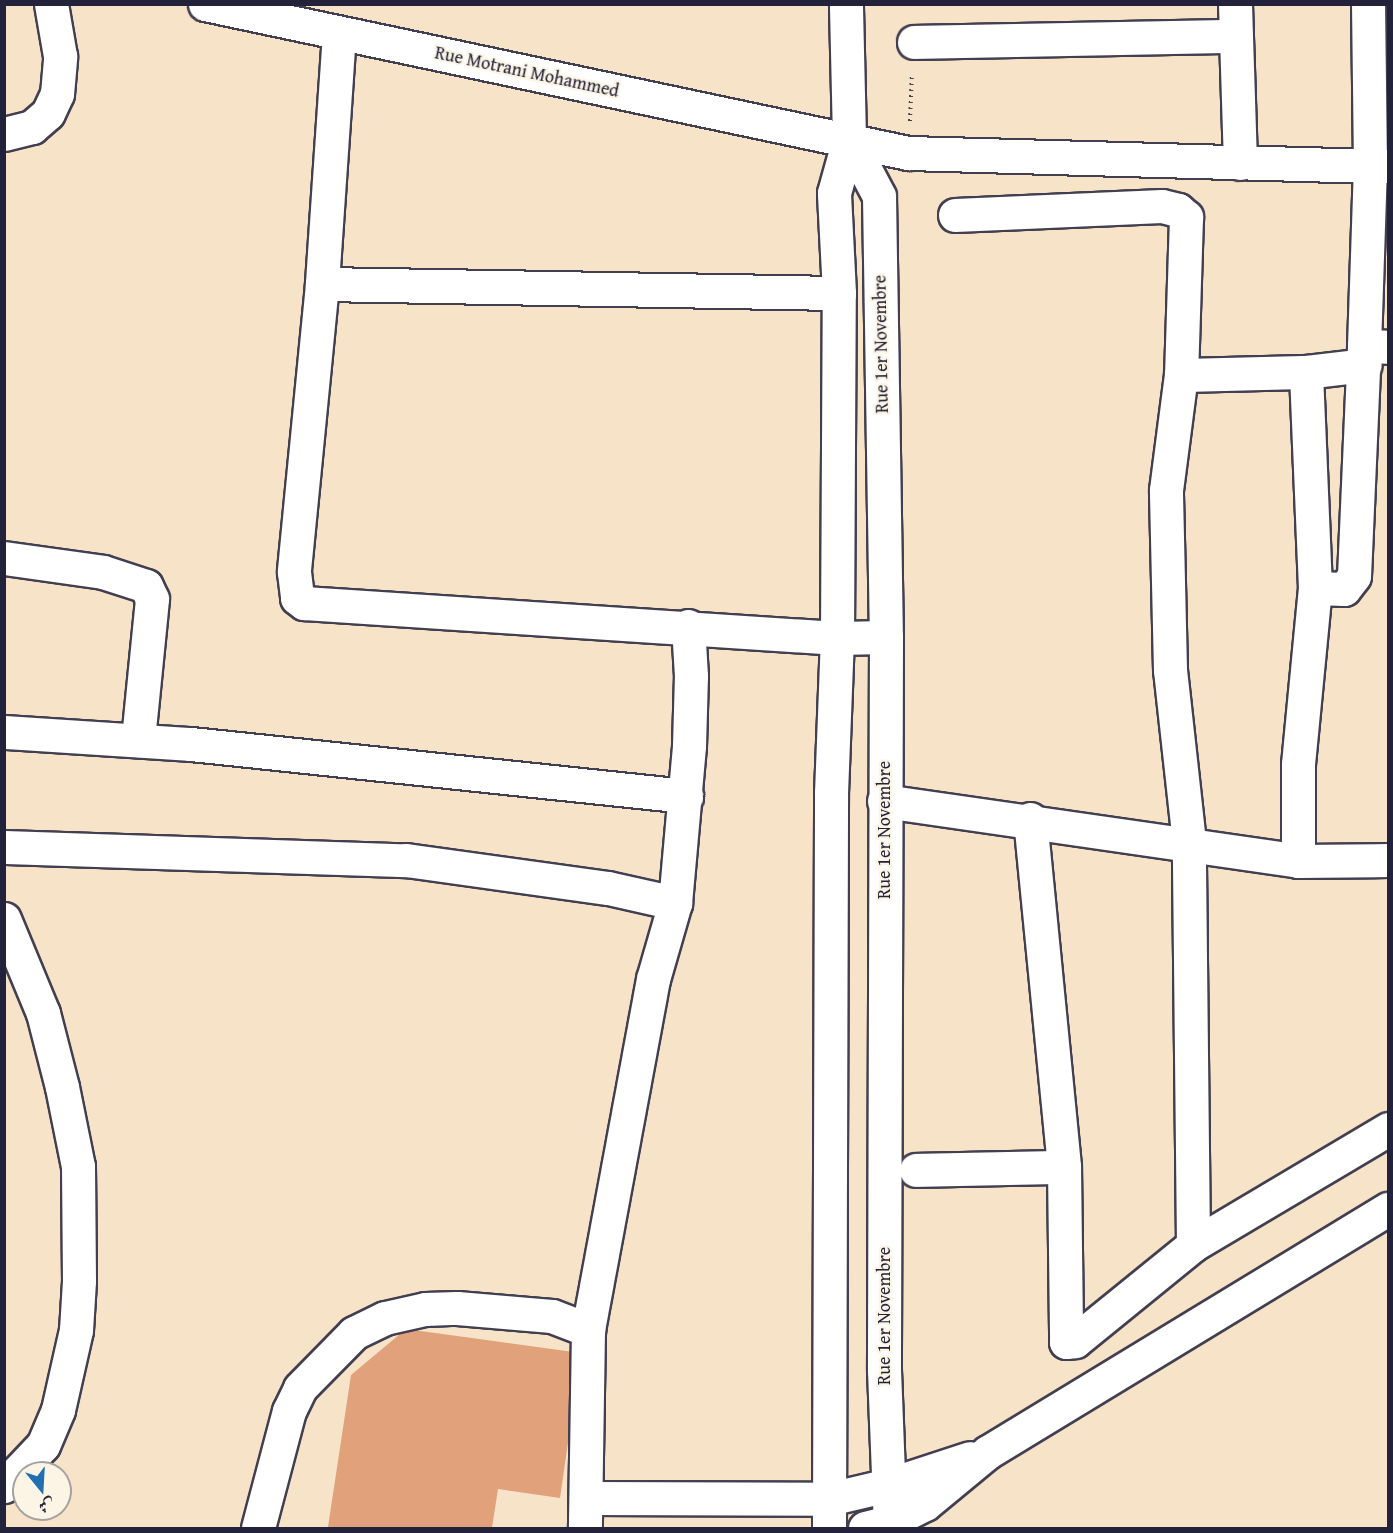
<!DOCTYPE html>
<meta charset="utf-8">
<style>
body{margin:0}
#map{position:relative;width:1393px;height:1533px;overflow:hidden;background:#f6e3c8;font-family:"Gentium Book Plus",Amiri,serif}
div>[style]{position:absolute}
.building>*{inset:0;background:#e1a27b}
.path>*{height:4px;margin-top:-2px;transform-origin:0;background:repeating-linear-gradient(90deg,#423f50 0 1.5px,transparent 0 6px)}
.roads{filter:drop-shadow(2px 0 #423f50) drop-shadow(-2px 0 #423f50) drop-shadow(0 2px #423f50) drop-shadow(0 -2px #423f50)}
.minor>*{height:33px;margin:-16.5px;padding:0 16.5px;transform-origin:16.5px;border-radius:16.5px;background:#fff}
.major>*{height:33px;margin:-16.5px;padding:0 16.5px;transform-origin:16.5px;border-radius:16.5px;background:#fff}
span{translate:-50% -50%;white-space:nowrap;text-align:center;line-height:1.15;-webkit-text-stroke:4.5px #fcf5e5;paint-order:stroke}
.street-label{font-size:18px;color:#22223b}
.frame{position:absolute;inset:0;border:6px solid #22223b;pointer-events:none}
.north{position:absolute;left:12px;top:1461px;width:60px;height:60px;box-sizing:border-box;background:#fcf5e5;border:2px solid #a5a1a1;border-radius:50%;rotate:162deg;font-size:16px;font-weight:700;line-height:24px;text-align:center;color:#22223b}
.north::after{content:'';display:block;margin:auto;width:21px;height:27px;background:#1f6fb2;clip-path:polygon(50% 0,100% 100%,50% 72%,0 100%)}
</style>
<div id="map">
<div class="building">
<div style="clip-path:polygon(406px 1329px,581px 1353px,560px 1498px,498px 1489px,492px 1528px,328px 1527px,351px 1375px)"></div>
</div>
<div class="path">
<div style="left:910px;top:121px;width:47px;rotate:-87.6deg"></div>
</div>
<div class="roads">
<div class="minor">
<div style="left:205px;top:4px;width:719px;rotate:11.97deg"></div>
<div style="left:908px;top:153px;width:480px;rotate:1.6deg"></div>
<div style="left:1235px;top:4px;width:159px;rotate:88.2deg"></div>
<div style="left:339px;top:33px;width:252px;rotate:93.9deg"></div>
<div style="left:322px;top:284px;width:289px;rotate:95.6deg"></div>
<div style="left:294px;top:572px;width:26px;rotate:83deg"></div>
<div style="left:297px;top:598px;width:9px;rotate:36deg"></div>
<div style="left:304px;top:603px;width:534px;rotate:3.76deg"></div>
<div style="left:837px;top:638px;width:49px;rotate:-1.2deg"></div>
<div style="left:914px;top:42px;width:321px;rotate:-1.1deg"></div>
<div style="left:4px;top:134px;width:29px;rotate:-14deg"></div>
<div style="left:32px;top:127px;width:21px;rotate:-41deg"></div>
<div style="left:48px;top:113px;width:21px;rotate:-65deg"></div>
<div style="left:57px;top:94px;width:38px;rotate:-85deg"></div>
<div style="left:60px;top:56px;width:53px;rotate:-99.8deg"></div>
<div style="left:955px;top:215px;width:207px;rotate:-2.5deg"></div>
<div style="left:1162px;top:206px;width:16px;rotate:14deg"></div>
<div style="left:1178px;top:210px;width:11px;rotate:41deg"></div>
<div style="left:1186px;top:217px;width:158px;rotate:91.8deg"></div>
<div style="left:322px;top:284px;width:517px;rotate:1deg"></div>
<div style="left:1364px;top:346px;width:180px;rotate:-88.1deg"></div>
<div style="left:1370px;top:166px;width:162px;rotate:-90.7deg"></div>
<div style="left:4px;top:558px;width:100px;rotate:8deg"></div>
<div style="left:103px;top:572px;width:45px;rotate:18deg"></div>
<div style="left:146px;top:586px;width:14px;rotate:65deg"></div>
<div style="left:152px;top:599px;width:142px;rotate:95.7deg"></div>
<div style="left:1315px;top:588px;width:29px;rotate:2deg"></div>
<div style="left:1344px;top:589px;width:16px;rotate:-52deg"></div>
<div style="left:1354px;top:576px;width:230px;rotate:-87.5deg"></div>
<div style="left:1364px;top:346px;width:24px;rotate:2deg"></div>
<div style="left:4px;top:732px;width:187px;rotate:3.7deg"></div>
<div style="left:191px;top:744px;width:498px;rotate:6deg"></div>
<div style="left:884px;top:801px;width:418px;rotate:8.2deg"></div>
<div style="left:1298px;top:861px;width:90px;rotate:-0.6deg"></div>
<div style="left:1030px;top:819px;width:350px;rotate:84.4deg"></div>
<div style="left:1064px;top:1167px;width:175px;rotate:89.3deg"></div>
<div style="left:1066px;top:1342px;width:9px;rotate:-6deg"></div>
<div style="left:1075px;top:1341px;width:152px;rotate:-39.1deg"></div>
<div style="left:1193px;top:1245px;width:227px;rotate:-30.7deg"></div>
<div style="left:4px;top:847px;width:402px;rotate:1.9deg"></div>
<div style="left:406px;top:860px;width:204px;rotate:7.9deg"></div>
<div style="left:608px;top:888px;width:69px;rotate:12.6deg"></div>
<div style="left:675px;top:903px;width:79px;rotate:106.1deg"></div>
<div style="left:653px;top:979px;width:357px;rotate:100.5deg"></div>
<div style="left:588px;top:1330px;width:198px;rotate:90.9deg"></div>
<div style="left:1298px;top:861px;width:97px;rotate:-90deg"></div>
<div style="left:1298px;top:764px;width:177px;rotate:-84.5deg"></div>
<div style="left:1315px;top:588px;width:216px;rotate:-92.4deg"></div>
<div style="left:1306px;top:372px;width:59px;rotate:-6.8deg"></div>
<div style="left:675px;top:903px;width:158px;rotate:-84.9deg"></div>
<div style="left:689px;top:746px;width:70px;rotate:-88.4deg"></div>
<div style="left:691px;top:676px;width:50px;rotate:-93.4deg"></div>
<div style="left:4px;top:919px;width:102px;rotate:67.5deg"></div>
<div style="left:43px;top:1013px;width:76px;rotate:75.6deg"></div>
<div style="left:62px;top:1087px;width:81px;rotate:78.6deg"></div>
<div style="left:78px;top:1166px;width:115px;rotate:89.5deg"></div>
<div style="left:79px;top:1281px;width:49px;rotate:93.5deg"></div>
<div style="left:76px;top:1330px;width:82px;rotate:102.7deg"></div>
<div style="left:58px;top:1410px;width:38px;rotate:113deg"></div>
<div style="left:43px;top:1445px;width:57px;rotate:133.6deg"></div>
<div style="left:916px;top:1170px;width:148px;rotate:-1.2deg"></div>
<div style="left:1193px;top:1245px;width:403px;rotate:-90.6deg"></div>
<div style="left:1189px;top:842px;width:173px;rotate:-96.3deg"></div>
<div style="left:1170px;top:670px;width:180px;rotate:-91.3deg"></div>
<div style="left:1166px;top:490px;width:116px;rotate:-82.6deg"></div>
<div style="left:1181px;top:375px;width:125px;rotate:-1.4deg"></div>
<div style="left:587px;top:1498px;width:242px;rotate:0.2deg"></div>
<div style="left:829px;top:1499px;width:61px;rotate:-13.3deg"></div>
<div style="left:888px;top:1485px;width:86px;rotate:-18.2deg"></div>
<div style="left:258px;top:1528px;width:121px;rotate:-75.2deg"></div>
<div style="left:289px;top:1411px;width:25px;rotate:-64deg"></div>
<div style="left:300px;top:1388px;width:77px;rotate:-45.5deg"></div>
<div style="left:354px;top:1333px;width:34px;rotate:-26deg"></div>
<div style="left:385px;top:1318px;width:41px;rotate:-12.7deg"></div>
<div style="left:425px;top:1309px;width:32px;rotate:-2deg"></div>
<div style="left:457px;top:1308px;width:95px;rotate:4.8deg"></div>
<div style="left:552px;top:1316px;width:39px;rotate:21deg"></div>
<div style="left:865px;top:1528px;width:25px;rotate:-14deg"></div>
<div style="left:889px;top:1522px;width:40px;rotate:-26.6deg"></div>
<div style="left:925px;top:1504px;width:82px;rotate:-39.5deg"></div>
<div style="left:988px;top:1452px;width:468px;rotate:-31.3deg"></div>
</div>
<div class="major">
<div style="left:849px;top:139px;width:64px;rotate:62.2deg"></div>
<div style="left:879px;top:196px;width:441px;rotate:89.1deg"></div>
<div style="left:886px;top:637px;width:733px;rotate:90.16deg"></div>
<div style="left:884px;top:1370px;width:158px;rotate:87.8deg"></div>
<div style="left:829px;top:1528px;width:735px;rotate:-89.84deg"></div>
<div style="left:831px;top:793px;width:155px;rotate:-87.8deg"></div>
<div style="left:837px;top:638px;width:345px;rotate:-89.7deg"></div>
<div style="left:839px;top:293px;width:100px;rotate:-92.9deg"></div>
<div style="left:834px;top:193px;width:56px;rotate:-74.5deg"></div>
<div style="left:849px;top:139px;width:135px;rotate:-91.3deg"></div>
</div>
</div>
<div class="street-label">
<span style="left:527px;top:72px;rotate:12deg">Rue Motrani Mohammed</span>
<span style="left:881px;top:344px;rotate:-91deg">Rue 1er Novembre</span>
<span style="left:884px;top:830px;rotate:-90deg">Rue 1er Novembre</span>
<span style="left:884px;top:1316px;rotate:-90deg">Rue 1er Novembre</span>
</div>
<div class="frame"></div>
<div class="north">ش</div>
</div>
